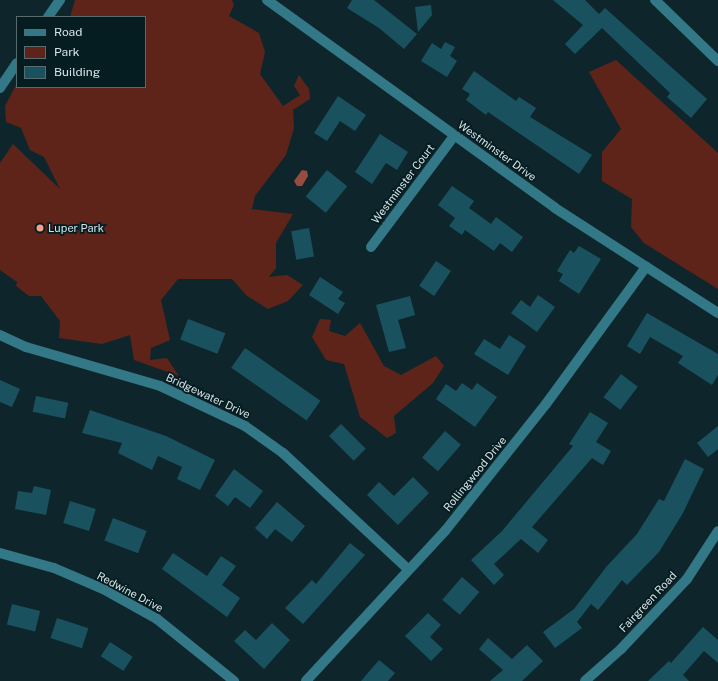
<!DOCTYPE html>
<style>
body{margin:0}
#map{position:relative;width:718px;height:681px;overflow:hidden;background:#0e262b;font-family:"Public Sans",sans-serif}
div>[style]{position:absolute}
.green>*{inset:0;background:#5e241a}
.water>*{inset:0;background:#964c3f}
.building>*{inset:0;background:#19525e;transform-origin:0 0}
.minor>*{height:10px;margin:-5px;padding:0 5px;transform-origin:5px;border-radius:5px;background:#337887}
.dots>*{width:11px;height:11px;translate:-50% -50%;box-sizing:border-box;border:2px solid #051c21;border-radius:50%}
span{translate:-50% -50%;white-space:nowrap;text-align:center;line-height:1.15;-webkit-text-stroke:3.5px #051c21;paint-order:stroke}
.street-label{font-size:11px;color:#d5e3e6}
.poi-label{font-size:11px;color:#d5e3e6}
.left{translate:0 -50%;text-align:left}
.legend{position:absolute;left:16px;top:16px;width:130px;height:72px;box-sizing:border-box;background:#051c21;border:1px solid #586c70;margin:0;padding:5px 7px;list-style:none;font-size:12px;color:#d5e3e6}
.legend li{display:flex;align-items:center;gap:8px;height:20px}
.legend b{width:20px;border:1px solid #586c70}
</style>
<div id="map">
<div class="green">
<div style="clip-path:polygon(75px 0,232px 0,234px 5px,229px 16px,259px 33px,265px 52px,260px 74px,283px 106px,300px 95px,294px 86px,299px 75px,309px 89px,310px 99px,293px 110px,294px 128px,286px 155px,255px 196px,252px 209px,293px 214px,276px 243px,276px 268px,269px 277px,287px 275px,303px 285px,288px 301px,268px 309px,247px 296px,232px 279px,178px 279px,161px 300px,170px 340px,151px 348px,150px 360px,167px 358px,179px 376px,134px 360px,130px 335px,102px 344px,59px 338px,60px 321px,41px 296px,29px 296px,16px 286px,17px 282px,0 270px,0 163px,13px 144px,60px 189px,44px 157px,30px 150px,21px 128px,6px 122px,5px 106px,17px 83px,17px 87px,145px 87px,145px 17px,70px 17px)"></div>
<div style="clip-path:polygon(616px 60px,718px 153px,718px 289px,644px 243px,631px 227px,632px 199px,602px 181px,602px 152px,621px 129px,589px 72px)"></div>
<div style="clip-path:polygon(320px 319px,331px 320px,329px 331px,345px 336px,360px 323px,384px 366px,401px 375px,436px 356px,444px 366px,433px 383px,394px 416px,396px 433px,387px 438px,360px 417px,344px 364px,326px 360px,312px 337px)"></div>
</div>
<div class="water">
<div style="clip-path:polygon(302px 170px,307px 171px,308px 176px,302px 186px,297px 186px,294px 181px)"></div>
</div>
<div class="building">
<div style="clip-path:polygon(352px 0,374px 0,417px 34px,404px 49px,379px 28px,347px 8px)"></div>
<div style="clip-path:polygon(553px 0,585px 0,599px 14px,605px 8px,707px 99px,691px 118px,667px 97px,670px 93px,602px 28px,575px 54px,565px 44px,583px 25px)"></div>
<div style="clip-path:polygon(431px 5px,432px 15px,418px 32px,415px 7px)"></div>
<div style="clip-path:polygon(445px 42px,455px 47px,450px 56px,457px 61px,447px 77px,421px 61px,432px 43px,441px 49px)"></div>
<div style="clip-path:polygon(474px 71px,516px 101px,519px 97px,536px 108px,530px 117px,592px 155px,579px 174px,488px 112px,486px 115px,466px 100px,470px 94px,462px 89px)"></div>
<div style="clip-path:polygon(338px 96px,366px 115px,355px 131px,340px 121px,327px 141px,314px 133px)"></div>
<div style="clip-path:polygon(380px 134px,408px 152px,397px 170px,386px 163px,372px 184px,355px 172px)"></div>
<div style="left:327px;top:170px;width:26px;height:34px;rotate:39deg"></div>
<div style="clip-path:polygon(452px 186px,474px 201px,469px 208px,491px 224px,496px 217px,523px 237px,512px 252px,500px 243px,494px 251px,465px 230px,462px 235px,449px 226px,455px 218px,438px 205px)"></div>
<div style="left:309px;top:228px;width:29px;height:18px;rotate:80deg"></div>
<div style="clip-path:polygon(579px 246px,601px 259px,579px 294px,559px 281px,563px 274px,557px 271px,570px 250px,574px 253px)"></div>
<div style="left:436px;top:261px;width:18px;height:30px;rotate:34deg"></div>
<div style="clip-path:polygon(320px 277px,343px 292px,338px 299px,345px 303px,338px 314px,309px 295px)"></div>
<div style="clip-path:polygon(538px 295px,555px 307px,537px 332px,511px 313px,521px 300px,530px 307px)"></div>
<div style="clip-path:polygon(410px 296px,415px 315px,398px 320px,406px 348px,389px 352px,376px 305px)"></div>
<div style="clip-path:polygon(647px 313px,718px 354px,718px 375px,712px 385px,678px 363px,683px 356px,650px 337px,640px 354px,627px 346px)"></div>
<div style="left:188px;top:319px;width:40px;height:22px;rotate:21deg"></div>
<div style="clip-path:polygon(509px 335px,526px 346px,508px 375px,474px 354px,484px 339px,500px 349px)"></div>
<div style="left:245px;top:348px;width:92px;height:24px;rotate:35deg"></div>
<div style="left:621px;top:374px;width:21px;height:29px;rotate:37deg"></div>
<div style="clip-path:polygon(0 380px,20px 389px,12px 407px,0 402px)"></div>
<div style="clip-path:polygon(462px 383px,472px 390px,477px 383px,497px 397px,475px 427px,436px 399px,446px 384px,456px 391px)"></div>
<div style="left:36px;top:396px;width:33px;height:16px;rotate:12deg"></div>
<div style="clip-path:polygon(90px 410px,166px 436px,215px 460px,200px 490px,177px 479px,182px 467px,158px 456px,152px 470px,118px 453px,122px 443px,82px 433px)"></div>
<div style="clip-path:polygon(590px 412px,608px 423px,596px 442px,611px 451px,603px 465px,592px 458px,532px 527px,548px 540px,538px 553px,521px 539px,494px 564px,504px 575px,494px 585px,471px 560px,502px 531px,573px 446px,569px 444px)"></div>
<div style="left:341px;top:424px;width:35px;height:17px;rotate:45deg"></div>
<div style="clip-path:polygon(718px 426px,718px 449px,708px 457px,697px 443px)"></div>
<div style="left:445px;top:431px;width:21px;height:35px;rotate:41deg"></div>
<div style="clip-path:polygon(685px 459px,704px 469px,683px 513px,659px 552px,627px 585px,622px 580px,598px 610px,591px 604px,577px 622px,582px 628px,555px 648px,543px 632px,574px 609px,607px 566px,637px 534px,659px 499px,664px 501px)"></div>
<div style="clip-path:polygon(234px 469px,263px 491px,250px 508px,235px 497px,228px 506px,215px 496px)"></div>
<div style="clip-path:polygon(413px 477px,429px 493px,398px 525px,367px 495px,379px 482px,394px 496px)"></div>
<div style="clip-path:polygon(34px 486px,51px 490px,46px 515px,15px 509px,18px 491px,32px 493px)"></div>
<div style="left:70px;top:501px;width:27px;height:23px;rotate:17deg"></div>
<div style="clip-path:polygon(277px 502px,305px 526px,292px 542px,275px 529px,267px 539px,255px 528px)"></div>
<div style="left:113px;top:518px;width:36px;height:24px;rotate:21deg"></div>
<div style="clip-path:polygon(350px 543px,365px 555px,303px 624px,285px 608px,312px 580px,316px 584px)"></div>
<div style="clip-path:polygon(173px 553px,207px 576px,221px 556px,236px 566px,222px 585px,240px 598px,227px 617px,162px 569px)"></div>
<div style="left:462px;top:577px;width:23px;height:30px;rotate:41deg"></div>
<div style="left:12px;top:604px;width:29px;height:21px;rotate:14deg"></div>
<div style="clip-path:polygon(428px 613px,441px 625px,430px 637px,443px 649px,431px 661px,405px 636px)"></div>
<div style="left:57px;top:618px;width:33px;height:21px;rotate:18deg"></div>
<div style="clip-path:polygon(272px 623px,290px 640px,264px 669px,234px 641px,245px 630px,256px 640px)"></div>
<div style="clip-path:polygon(703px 627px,718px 640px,718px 663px,704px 651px,683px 675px,689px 681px,648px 681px,669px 661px,671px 663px)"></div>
<div style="clip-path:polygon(488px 638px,512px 659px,527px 645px,543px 661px,522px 681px,490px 681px,503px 670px,479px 649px)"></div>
<div style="left:110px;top:642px;width:27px;height:17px;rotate:33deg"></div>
<div style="clip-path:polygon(379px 660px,395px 673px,388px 681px,361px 681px)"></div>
</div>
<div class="minor">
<div style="left:267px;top:0;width:355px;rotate:35.8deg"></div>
<div style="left:555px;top:208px;width:194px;rotate:32.8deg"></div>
<div style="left:655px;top:0;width:88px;rotate:44.1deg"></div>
<div style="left:48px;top:17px;width:21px;rotate:-55deg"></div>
<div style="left:0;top:88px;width:30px;rotate:-56deg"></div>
<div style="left:371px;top:247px;width:139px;rotate:-53.2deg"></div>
<div style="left:0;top:335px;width:29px;rotate:25deg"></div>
<div style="left:26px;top:347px;width:140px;rotate:16.2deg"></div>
<div style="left:160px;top:386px;width:94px;rotate:25.2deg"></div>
<div style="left:245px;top:426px;width:47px;rotate:35.4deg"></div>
<div style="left:283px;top:453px;width:171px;rotate:42.9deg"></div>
<div style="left:0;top:553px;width:56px;rotate:15.5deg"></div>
<div style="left:54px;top:568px;width:53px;rotate:23.2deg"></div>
<div style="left:103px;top:589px;width:62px;rotate:29.1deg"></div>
<div style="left:157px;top:619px;width:99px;rotate:38.8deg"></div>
<div style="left:306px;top:681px;width:205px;rotate:-47.2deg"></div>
<div style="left:445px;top:531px;width:162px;rotate:-51.5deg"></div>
<div style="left:546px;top:404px;width:170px;rotate:-53.9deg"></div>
<div style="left:585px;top:681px;width:48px;rotate:-41.6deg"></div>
<div style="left:621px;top:649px;width:96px;rotate:-46.7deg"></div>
<div style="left:687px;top:579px;width:57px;rotate:-57.1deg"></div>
</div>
<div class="dots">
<div style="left:40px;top:228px;background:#f49d8c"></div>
</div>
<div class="street-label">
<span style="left:497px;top:151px;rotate:36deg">Westminster Drive</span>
<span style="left:403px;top:184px;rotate:-53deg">Westminster Court</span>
<span style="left:208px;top:396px;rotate:25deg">Bridgewater Drive</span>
<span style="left:475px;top:474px;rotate:-51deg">Rollingwood Drive</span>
<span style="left:130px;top:592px;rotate:28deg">Redwine Drive</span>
<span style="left:648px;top:602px;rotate:-47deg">Fairgreen Road</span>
</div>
<div class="poi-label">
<span class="left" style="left:48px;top:228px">Luper Park</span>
</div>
<ul class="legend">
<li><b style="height:5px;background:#337887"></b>Road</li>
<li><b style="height:11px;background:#5e241a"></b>Park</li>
<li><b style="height:11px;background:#19525e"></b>Building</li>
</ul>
</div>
